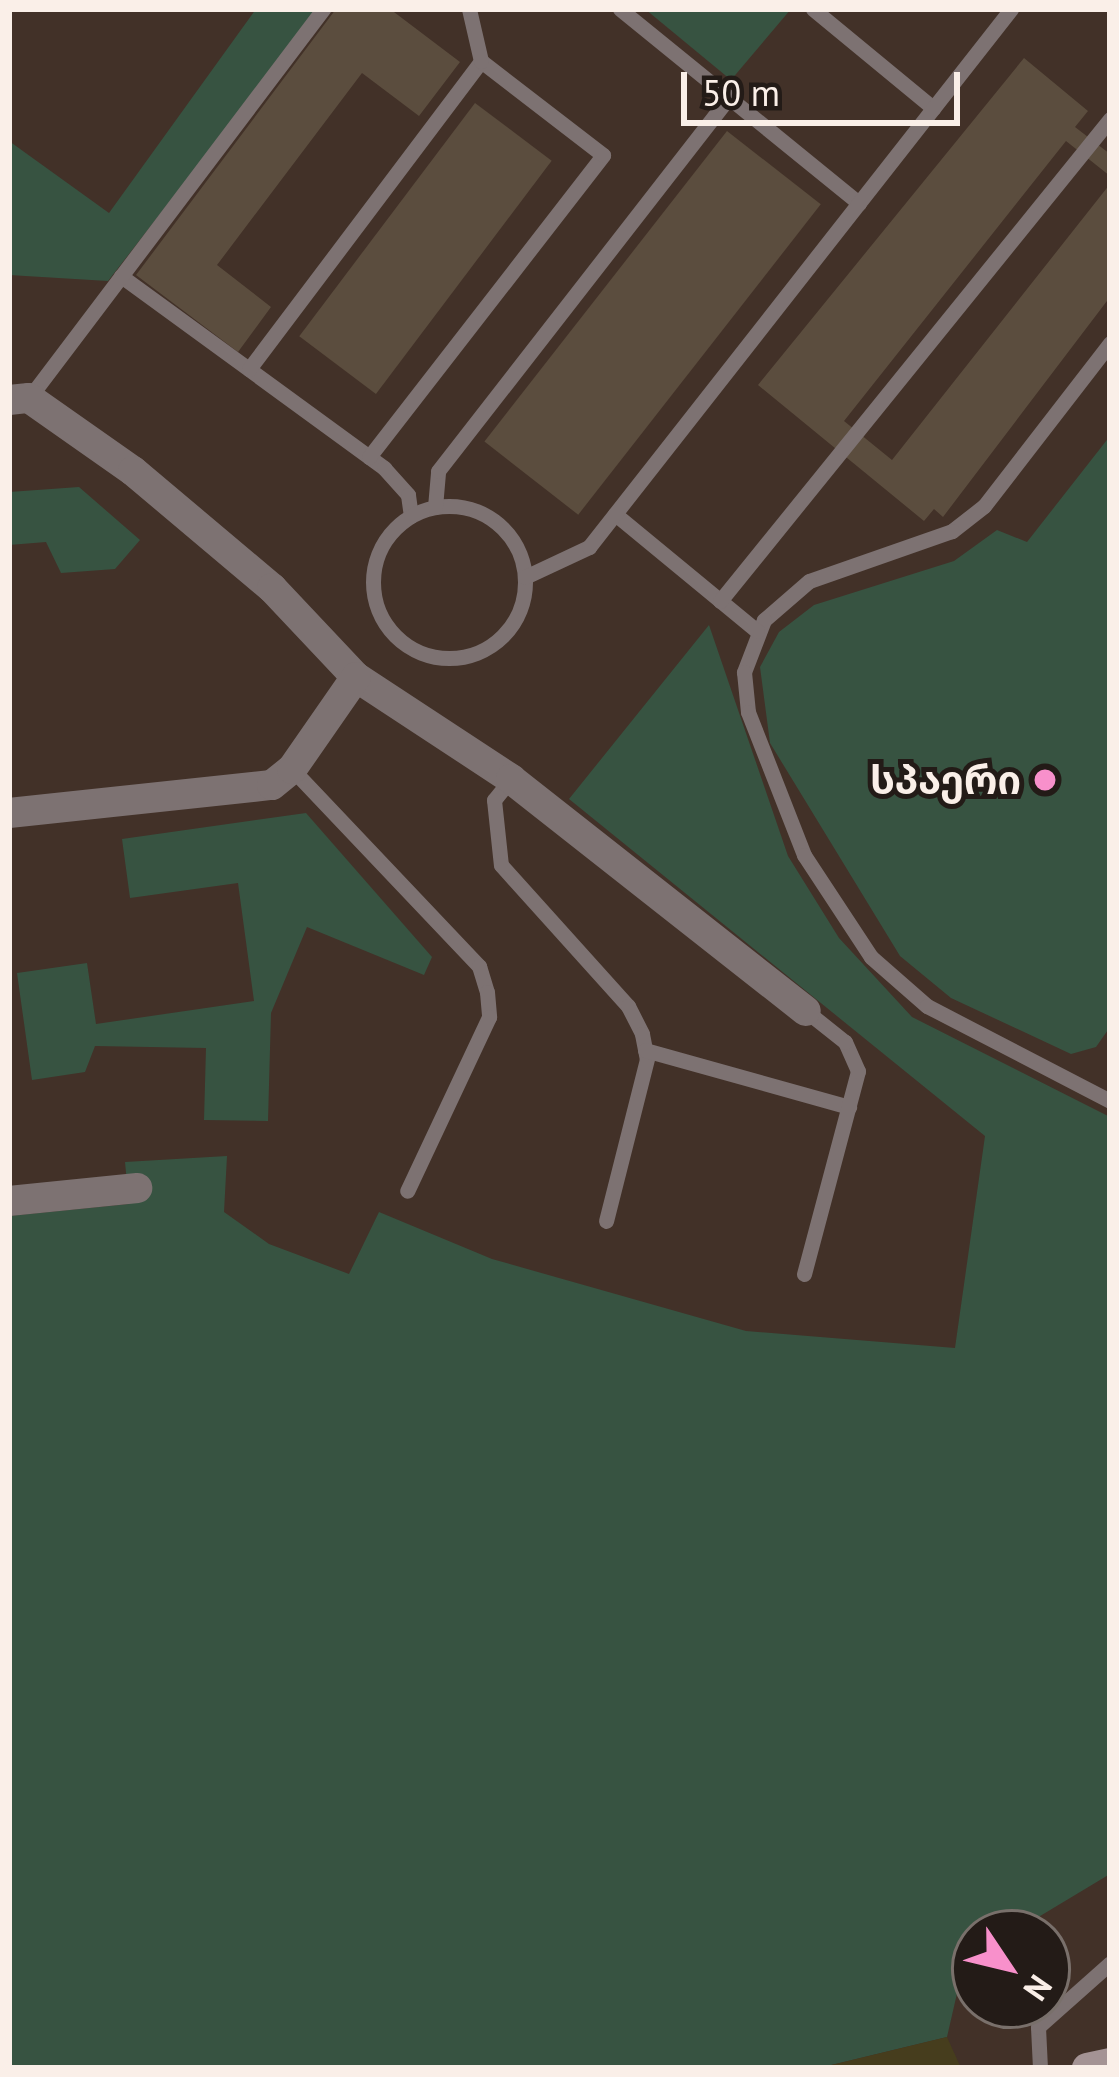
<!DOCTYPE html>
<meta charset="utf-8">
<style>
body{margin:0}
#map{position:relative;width:1119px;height:2077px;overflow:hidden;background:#423128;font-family:"PT Sans","Noto Sans Georgian",sans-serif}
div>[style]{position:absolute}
.green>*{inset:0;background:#375341}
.sand>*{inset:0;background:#463d1d}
.building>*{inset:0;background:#5b4d3e;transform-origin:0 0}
.lane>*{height:15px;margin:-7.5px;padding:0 7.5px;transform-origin:7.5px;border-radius:7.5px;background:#7d7272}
.lane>.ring{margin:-7.5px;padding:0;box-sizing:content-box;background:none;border:15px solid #7d7272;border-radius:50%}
.street>*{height:30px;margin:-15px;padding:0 15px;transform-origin:15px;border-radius:15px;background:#7d7272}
.secondary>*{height:30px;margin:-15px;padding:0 15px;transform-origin:15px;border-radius:15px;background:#a49394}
.dots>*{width:33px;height:33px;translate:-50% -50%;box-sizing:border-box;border:6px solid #231b17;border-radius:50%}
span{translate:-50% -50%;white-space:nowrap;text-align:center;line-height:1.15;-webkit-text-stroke:10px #231b17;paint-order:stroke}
.poi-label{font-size:39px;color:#faefe8;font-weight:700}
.right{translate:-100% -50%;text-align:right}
.frame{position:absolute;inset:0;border:12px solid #faefe8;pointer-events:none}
.north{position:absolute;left:951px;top:1909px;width:120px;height:120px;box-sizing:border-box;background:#231b17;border:3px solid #79706b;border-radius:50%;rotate:125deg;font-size:33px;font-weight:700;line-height:48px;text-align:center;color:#faefe8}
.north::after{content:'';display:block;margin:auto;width:42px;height:54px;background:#f890cb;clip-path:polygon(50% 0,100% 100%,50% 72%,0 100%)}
.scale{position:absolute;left:681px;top:72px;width:279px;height:54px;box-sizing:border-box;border:6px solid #faefe8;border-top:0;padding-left:15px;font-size:36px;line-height:42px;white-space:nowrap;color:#faefe8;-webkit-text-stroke:9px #231b17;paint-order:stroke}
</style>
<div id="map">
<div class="green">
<div style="clip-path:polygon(256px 9px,319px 9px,108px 281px,9px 275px,9px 141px,109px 213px)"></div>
<div style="clip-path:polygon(645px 9px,791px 9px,731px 80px)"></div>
<div style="clip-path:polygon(1110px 436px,1110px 1027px,1096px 1047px,1071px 1054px,951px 998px,900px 956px,770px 743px,760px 667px,779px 632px,814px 605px,954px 561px,997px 530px,1027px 542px)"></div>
<div style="clip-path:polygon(79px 487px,140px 540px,115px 569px,61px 573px,46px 542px,9px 545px,9px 492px)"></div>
<div style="clip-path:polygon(709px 625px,788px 856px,839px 938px,912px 1017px,1110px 1117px,1110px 1874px,1012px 1933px,975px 1933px,975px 1964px,958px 1989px,947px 2037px,819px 2068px,9px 2068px,9px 1216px,129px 1204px,125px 1162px,227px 1156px,224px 1212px,269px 1244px,349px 1274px,379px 1212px,492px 1259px,746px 1331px,955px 1348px,985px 1136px,569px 799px)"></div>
<div style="clip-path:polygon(306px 813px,432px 957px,424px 975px,307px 927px,271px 1013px,268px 1121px,204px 1120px,206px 1048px,95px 1046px,85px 1072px,32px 1080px,17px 973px,87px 963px,96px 1024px,254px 1001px,238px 883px,130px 898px,122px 839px)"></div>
</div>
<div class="sand">
<div style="clip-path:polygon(947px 2037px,961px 2068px,819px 2068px)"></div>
</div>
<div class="building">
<div style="clip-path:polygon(336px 9px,390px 9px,460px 62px,419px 116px,362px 73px,217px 265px,271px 307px,238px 352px,136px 275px)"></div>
<div style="clip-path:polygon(1024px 58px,1088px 111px,1075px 127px,1110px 154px,1110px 176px,1066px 141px,844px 421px,892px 460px,1110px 184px,1110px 297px,943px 517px,934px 509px,924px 521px,758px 385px)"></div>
<div style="left:475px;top:103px;width:96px;height:292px;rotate:37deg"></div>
<div style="left:727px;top:131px;width:119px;height:394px;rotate:38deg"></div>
</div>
<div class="lane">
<div style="left:620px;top:9px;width:308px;rotate:39.1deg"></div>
<div style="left:813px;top:9px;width:156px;rotate:39.5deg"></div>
<div style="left:121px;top:276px;width:326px;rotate:36.1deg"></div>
<div style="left:384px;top:468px;width:36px;rotate:48deg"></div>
<div style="left:408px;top:495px;width:21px;rotate:82deg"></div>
<div style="left:1110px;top:343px;width:206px;rotate:127.7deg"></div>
<div style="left:984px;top:506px;width:41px;rotate:142deg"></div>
<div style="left:952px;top:531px;width:151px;rotate:160.7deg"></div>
<div style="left:809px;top:581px;width:60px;rotate:139.1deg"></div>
<div style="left:764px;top:620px;width:56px;rotate:111deg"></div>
<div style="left:744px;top:672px;width:40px;rotate:84.3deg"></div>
<div style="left:748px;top:712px;width:154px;rotate:68.6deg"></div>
<div style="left:804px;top:855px;width:122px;rotate:56.7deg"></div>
<div style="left:871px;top:957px;width:74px;rotate:41.2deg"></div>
<div style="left:927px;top:1006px;width:206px;rotate:27.4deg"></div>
<div style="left:249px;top:369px;width:386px;rotate:-53deg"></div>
<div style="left:29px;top:398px;width:488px;rotate:-52.9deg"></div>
<div style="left:369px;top:457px;width:382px;rotate:-52.2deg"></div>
<div style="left:603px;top:155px;width:154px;rotate:-142.4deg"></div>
<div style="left:481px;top:61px;width:53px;rotate:-103deg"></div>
<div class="ring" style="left:373px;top:506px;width:137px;height:137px"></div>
<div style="left:435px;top:507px;width:36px;rotate:-85deg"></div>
<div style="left:438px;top:471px;width:474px;rotate:-52.1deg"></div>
<div style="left:615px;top:514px;width:184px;rotate:39.5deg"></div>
<div style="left:525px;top:577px;width:71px;rotate:-25.1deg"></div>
<div style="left:589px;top:547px;width:684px;rotate:-51.89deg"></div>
<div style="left:720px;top:601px;width:620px;rotate:-51.02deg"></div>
<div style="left:292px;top:769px;width:272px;rotate:46.5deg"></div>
<div style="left:479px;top:966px;width:27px;rotate:73deg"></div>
<div style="left:487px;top:992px;width:25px;rotate:85deg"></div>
<div style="left:489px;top:1017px;width:192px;rotate:115.2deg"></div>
<div style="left:511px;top:779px;width:27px;rotate:129deg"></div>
<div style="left:494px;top:800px;width:65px;rotate:83.9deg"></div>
<div style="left:501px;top:865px;width:190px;rotate:48deg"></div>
<div style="left:628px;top:1006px;width:31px;rotate:63deg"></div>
<div style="left:642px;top:1034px;width:25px;rotate:79deg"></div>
<div style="left:647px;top:1059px;width:167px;rotate:104.2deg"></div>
<div style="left:645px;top:1050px;width:212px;rotate:15.6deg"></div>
<div style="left:804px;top:1274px;width:210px;rotate:-75.1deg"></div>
<div style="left:858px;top:1071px;width:32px;rotate:-114deg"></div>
<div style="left:845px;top:1042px;width:50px;rotate:-141.5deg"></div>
<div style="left:1040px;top:2068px;width:41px;rotate:-92.8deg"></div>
<div style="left:1038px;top:2027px;width:96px;rotate:-41.6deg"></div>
</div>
<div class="street">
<div style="left:9px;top:400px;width:20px;rotate:-6deg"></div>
<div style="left:29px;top:398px;width:127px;rotate:35.1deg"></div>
<div style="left:133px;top:471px;width:182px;rotate:40.1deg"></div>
<div style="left:272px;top:588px;width:122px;rotate:46.7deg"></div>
<div style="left:356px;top:677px;width:186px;rotate:33.3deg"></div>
<div style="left:511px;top:779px;width:375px;rotate:38.2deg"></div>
<div style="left:9px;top:813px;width:264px;rotate:-6.1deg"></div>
<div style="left:272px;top:785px;width:26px;rotate:-39deg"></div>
<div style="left:292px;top:769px;width:112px;rotate:-55.2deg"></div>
<div style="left:9px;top:1201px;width:129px;rotate:-5.8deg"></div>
</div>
<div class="secondary">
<div style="left:1087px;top:2068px;width:24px;rotate:-12deg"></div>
</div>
<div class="dots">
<div style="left:1045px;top:780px;background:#f890cb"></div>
</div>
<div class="poi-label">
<span class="right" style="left:1021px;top:780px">სპაერი</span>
</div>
<div class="frame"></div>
<div class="north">N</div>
<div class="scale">50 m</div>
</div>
